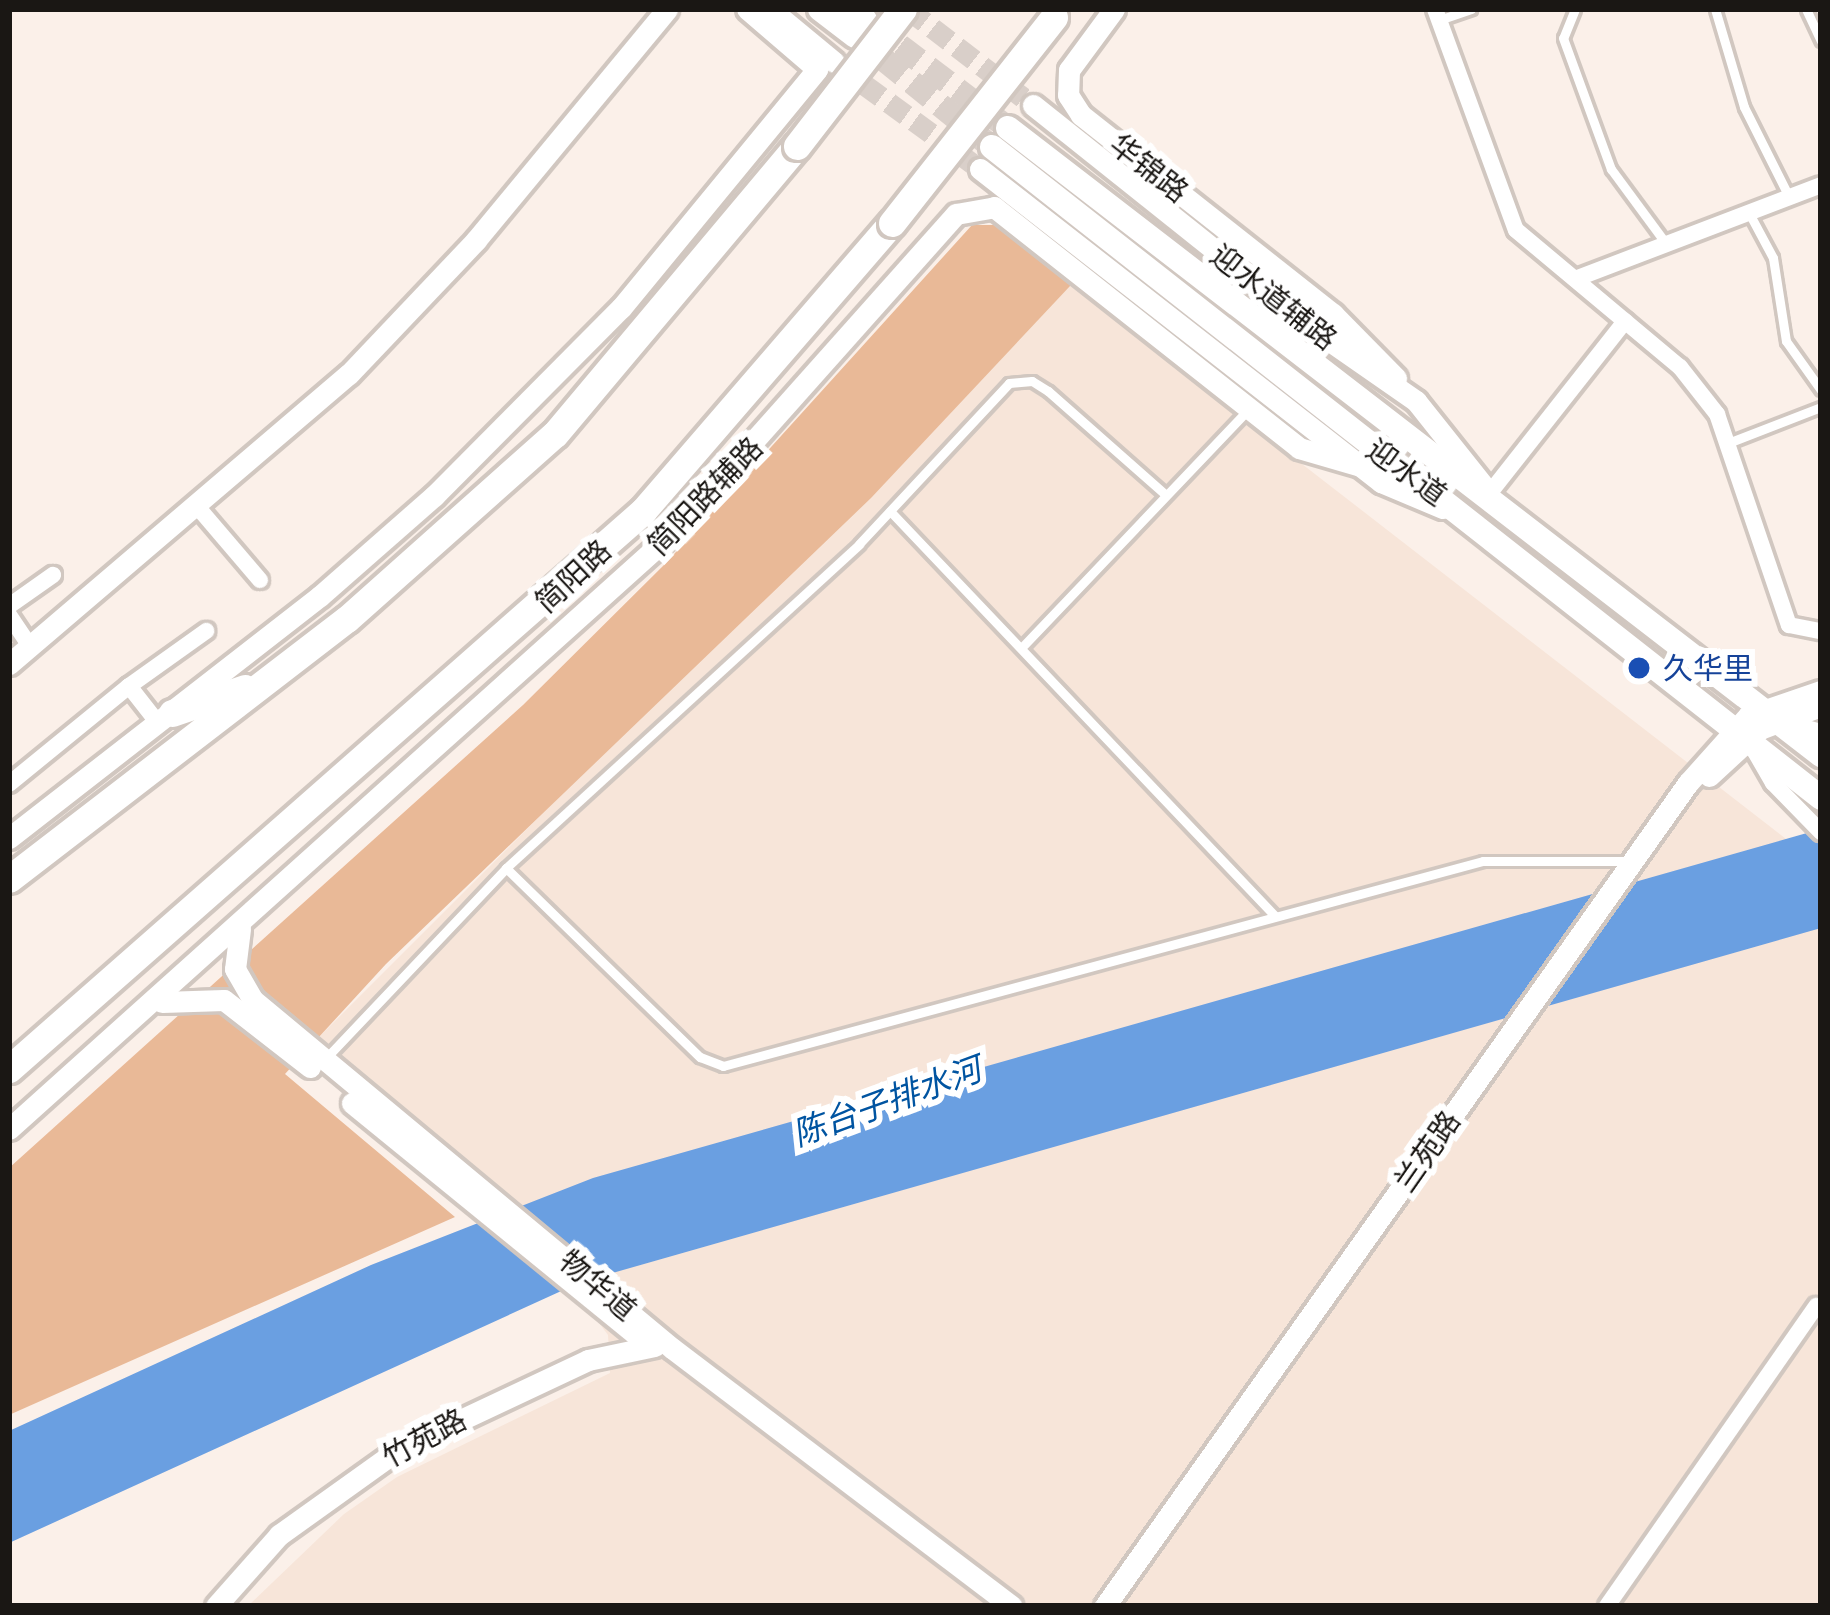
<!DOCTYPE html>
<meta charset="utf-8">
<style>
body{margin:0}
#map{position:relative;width:1830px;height:1615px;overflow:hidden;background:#fbf0e9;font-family:"Public Sans","Noto Sans SC",sans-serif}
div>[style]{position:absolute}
.built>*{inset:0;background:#f7e5d9}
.green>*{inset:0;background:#e9b997}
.water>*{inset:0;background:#6a9fe1}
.tertiary-tunnel>*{height:21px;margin-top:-10.5px;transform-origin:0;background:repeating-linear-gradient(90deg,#d9cfc9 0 21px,transparent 0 31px)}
.secondary-tunnel>*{height:24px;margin-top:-12px;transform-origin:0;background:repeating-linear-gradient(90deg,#d9cfc9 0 24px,transparent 0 36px)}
.roads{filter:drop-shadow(3px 0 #d1c7c0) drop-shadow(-3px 0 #d1c7c0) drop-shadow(0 3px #d1c7c0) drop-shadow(0 -3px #d1c7c0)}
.service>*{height:9px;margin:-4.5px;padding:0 4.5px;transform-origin:4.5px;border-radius:4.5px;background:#fff}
.minor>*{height:16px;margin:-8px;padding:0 8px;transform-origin:8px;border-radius:8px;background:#fff}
.tertiary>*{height:21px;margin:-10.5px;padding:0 10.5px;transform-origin:10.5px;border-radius:10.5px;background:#fff}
.secondary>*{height:24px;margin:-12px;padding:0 12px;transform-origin:12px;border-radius:12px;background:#fff}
.trunk>*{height:27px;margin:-13.5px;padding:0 13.5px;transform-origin:13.5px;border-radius:13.5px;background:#fff}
.bridges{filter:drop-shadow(3px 0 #d1c7c0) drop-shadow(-3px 0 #d1c7c0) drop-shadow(0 3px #d1c7c0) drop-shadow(0 -3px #d1c7c0)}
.trunk-bridge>*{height:27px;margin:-13.5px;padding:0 13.5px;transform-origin:13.5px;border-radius:13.5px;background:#fff}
.dots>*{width:33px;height:33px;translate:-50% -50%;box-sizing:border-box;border:6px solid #fff;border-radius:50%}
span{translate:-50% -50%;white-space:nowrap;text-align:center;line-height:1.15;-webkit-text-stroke:12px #fff;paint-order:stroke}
.street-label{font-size:30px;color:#1a1714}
.transit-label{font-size:30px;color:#164399}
.left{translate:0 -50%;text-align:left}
.water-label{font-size:33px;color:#0054a1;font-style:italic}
.frame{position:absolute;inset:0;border:12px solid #1a1714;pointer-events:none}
</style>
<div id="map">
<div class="built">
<div style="clip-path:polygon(1071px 285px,1821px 866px,1821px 1606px,248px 1606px,344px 1514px,397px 1477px,610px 1373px,608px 1335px,495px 1183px,314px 1042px)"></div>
</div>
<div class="green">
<div style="clip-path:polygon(972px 225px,996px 225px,1071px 285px,871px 498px,386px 964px,285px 1074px,455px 1217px,9px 1415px,9px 1168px,523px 705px,666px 563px)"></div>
</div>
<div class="water">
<div style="clip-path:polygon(1821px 829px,1821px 928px,581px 1282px,9px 1543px,9px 1431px,371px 1265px,593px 1178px)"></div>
</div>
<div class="tertiary-tunnel">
<div style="left:908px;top:9px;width:158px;rotate:37.5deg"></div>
<div style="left:839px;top:66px;width:175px;rotate:36.1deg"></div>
</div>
<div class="secondary-tunnel">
<div style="left:871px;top:24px;width:172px;rotate:37.2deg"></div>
<div style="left:856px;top:37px;width:175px;rotate:39deg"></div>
</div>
<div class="roads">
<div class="service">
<div style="left:1575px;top:9px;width:31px;rotate:112deg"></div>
<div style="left:1563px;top:38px;width:140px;rotate:69.9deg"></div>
<div style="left:1611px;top:169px;width:94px;rotate:53.6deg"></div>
<div style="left:1715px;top:9px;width:102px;rotate:73.5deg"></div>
<div style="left:1744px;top:107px;width:101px;rotate:63.4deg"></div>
<div style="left:1806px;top:9px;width:35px;rotate:65deg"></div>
<div style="left:1439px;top:20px;width:34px;rotate:-19deg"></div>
<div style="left:1749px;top:213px;width:51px;rotate:61.9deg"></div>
<div style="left:1773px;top:258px;width:84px;rotate:81.1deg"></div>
<div style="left:1786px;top:341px;width:60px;rotate:54.5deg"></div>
<div style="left:1728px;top:443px;width:100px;rotate:-21.2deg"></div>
<div style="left:890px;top:511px;width:559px;rotate:46.45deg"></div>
<div style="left:1024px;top:645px;width:326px;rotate:-46.4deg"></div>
<div style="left:506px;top:868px;width:271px;rotate:44.3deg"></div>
<div style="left:700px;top:1057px;width:25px;rotate:21deg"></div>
<div style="left:723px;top:1066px;width:787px;rotate:-15.1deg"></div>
<div style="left:1483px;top:861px;width:147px"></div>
<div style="left:326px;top:1058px;width:262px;rotate:-46.5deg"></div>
<div style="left:506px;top:868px;width:479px;rotate:-42.5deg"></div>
<div style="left:859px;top:544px;width:220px;rotate:-47deg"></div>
<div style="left:1009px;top:383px;width:23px;rotate:-5deg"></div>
<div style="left:1032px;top:381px;width:19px;rotate:32deg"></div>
<div style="left:1048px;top:391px;width:157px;rotate:41.4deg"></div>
</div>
<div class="minor">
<div style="left:1435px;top:9px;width:235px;rotate:69.9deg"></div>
<div style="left:1516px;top:230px;width:214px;rotate:39.9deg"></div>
<div style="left:1680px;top:367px;width:60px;rotate:51.8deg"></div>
<div style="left:1717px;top:414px;width:223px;rotate:71.2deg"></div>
<div style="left:1789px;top:625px;width:33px;rotate:11deg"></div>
<div style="left:1575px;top:279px;width:263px;rotate:-20.9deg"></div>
<div style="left:1489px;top:494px;width:220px;rotate:-51.8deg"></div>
<div style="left:195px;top:504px;width:100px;rotate:49.5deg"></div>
<div style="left:9px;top:606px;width:54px;rotate:-35.2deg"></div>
<div style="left:9px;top:615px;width:37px;rotate:56deg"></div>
<div style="left:129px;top:686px;width:95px;rotate:-35.5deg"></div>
<div style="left:1782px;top:721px;width:41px;rotate:15.8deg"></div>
<div style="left:1754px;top:750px;width:38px;rotate:60deg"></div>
<div style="left:1773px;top:783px;width:69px;rotate:45.6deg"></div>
<div style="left:9px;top:784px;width:155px;rotate:-39.2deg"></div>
<div style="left:129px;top:686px;width:47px;rotate:51.9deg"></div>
<div style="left:1607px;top:1606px;width:366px;rotate:-55.1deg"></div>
</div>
<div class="tertiary">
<div style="left:770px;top:9px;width:83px;rotate:39.6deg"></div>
<div style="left:1114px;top:9px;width:76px;rotate:126.4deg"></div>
<div style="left:1069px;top:70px;width:25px;rotate:92deg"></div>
<div style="left:1068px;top:95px;width:24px;rotate:57deg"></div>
<div style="left:1081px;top:115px;width:321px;rotate:38.3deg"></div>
<div style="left:1333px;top:314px;width:90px;rotate:45.5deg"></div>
<div style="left:1033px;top:105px;width:369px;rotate:38.6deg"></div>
<div style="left:1321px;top:335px;width:116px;rotate:34.8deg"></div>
<div style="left:1416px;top:401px;width:112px;rotate:51.5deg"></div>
<div style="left:980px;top:169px;width:509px;rotate:37.97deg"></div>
<div style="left:1381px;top:482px;width:67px;rotate:22.8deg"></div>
<div style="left:9px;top:664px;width:447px;rotate:-40.5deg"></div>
<div style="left:349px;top:374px;width:185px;rotate:-46.5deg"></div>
<div style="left:476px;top:240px;width:300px;rotate:-50.4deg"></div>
<div style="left:1709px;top:776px;width:69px;rotate:-42.7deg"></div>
<div style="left:1760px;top:729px;width:65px;rotate:-20.7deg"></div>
<div style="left:9px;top:838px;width:394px;rotate:-37.9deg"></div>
<div style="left:320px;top:596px;width:152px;rotate:-41.3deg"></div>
<div style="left:434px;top:496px;width:265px;rotate:-45.2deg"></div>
<div style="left:621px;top:308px;width:309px;rotate:-50.6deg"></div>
<div style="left:817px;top:69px;width:92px;rotate:-139.4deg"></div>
<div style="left:240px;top:929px;width:40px;rotate:97.1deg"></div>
<div style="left:235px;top:969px;width:34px;rotate:60deg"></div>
<div style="left:252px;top:999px;width:547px;rotate:39.74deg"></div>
<div style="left:673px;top:1349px;width:425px;rotate:37.2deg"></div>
<div style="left:162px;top:1002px;width:62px;rotate:-1.8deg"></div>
<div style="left:224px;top:1000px;width:109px;rotate:37.9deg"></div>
<div style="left:352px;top:1103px;width:377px;rotate:39.2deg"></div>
<div style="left:9px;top:1129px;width:889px;rotate:-41.94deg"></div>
<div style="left:670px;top:535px;width:430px;rotate:-48.3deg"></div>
<div style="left:956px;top:214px;width:39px;rotate:-10deg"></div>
<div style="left:994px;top:207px;width:389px;rotate:38.3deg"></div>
<div style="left:1299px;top:448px;width:65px;rotate:16.2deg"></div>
<div style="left:216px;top:1606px;width:95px;rotate:-48.4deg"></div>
<div style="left:279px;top:1535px;width:148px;rotate:-35.6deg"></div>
<div style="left:399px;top:1449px;width:209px;rotate:-25.2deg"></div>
<div style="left:588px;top:1360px;width:68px;rotate:-11.8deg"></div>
<div style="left:1105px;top:1606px;width:1009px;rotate:-54.69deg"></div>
<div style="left:1688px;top:783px;width:90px;rotate:-48.2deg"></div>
<div style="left:1748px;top:716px;width:77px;rotate:-18.9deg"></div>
</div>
<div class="secondary">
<div style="left:820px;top:9px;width:44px;rotate:37.6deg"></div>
<div style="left:852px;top:9px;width:17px;rotate:40deg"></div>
<div style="left:1008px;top:128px;width:1027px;rotate:37.64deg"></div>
<div style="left:992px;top:147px;width:1054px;rotate:38.14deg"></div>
</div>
<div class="trunk">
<div style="left:172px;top:713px;width:77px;rotate:-18.9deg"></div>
<div style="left:9px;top:879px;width:426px;rotate:-37.6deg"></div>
<div style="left:347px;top:619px;width:278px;rotate:-41.7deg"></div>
<div style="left:555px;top:434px;width:376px;rotate:-50deg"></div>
<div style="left:9px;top:1069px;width:845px;rotate:-41.35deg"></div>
<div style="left:643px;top:511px;width:381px;rotate:-49.2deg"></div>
</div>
</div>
<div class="bridges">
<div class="trunk-bridge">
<div style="left:797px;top:146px;width:173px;rotate:-52.3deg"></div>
<div style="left:892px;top:223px;width:262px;rotate:-51.8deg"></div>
</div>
</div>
<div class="dots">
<div style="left:1639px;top:668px;background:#1a4fb4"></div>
</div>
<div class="street-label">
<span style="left:1149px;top:168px;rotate:38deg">华锦路</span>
<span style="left:1274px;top:297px;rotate:38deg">迎水道辅路</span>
<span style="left:1407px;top:472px;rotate:36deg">迎水道</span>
<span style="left:705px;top:496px;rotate:-46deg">简阳路辅路</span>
<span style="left:573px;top:576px;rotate:-43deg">简阳路</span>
<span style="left:1427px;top:1151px;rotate:-55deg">兰苑路</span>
<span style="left:598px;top:1285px;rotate:40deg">物华道</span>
<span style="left:424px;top:1438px;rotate:-28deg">竹苑路</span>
</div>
<div class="transit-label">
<span class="left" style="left:1663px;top:668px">久华里</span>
</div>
<div class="water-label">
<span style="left:887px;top:1102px;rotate:-20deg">陈台子排水河</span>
</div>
<div class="frame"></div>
</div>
